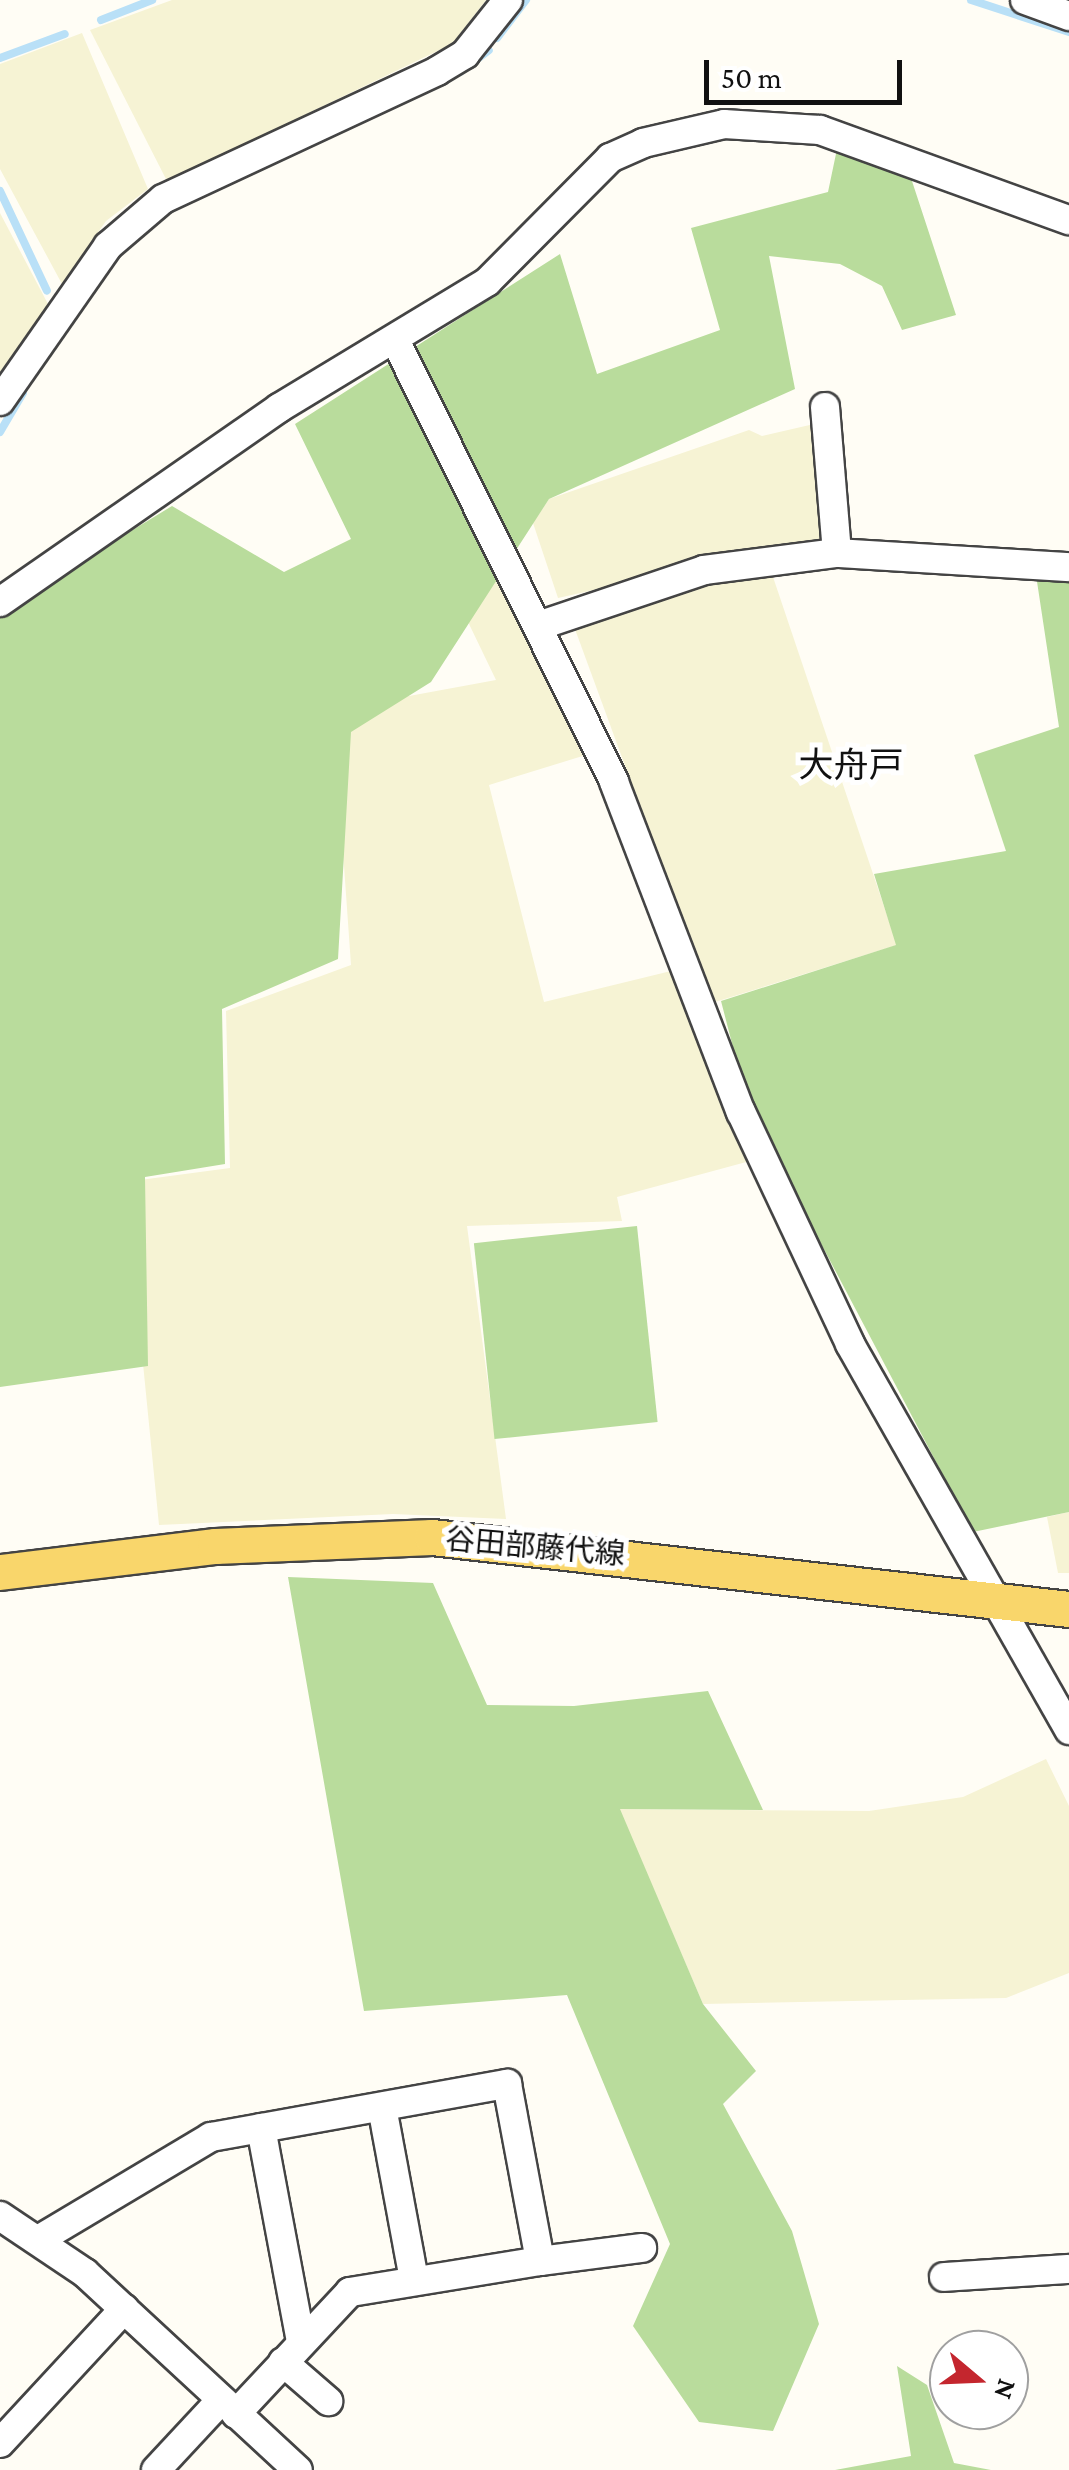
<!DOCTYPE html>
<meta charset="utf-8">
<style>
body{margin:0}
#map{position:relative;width:1069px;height:2470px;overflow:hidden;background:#fffdf5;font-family:"Crimson Pro","Noto Sans JP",serif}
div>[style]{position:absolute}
.farmland>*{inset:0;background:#f6f3d4}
.forest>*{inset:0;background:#b9dc9c;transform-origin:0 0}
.stream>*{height:8px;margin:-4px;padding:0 4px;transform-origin:4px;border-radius:4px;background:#b9e0f7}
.roads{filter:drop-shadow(2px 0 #444) drop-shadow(-2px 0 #444) drop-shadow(0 2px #444) drop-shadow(0 -2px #444)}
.minor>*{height:28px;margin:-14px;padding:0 14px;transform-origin:14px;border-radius:14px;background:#fff}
.major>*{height:35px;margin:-17.5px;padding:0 17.5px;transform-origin:17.5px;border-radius:17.5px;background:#f9d66b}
span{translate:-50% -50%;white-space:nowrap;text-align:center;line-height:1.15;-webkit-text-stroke:10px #fff;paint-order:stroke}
.street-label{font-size:30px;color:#111}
.quarter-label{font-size:35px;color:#111}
.north{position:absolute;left:929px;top:2330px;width:100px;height:100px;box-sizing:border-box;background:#fff;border:2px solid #a0a0a0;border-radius:50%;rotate:109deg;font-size:28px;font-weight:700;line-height:40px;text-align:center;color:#111}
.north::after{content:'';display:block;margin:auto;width:35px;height:45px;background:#c4262e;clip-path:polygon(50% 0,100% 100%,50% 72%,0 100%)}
.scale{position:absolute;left:704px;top:60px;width:198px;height:45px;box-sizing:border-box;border:5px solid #111;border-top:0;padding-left:12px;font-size:30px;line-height:35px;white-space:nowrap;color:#111;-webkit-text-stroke:8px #fff;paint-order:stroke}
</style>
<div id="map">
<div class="farmland">
<div style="clip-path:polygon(172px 0,486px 0,452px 44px,167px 181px,90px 30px)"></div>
<div style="clip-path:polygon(82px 33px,148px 189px,106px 221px,62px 284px,0 169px,0 64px)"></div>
<div style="clip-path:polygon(0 213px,48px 304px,0 377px)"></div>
<div style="clip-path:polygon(814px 424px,828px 538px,558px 598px,533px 523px,549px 499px,749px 430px,762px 436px)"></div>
<div style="clip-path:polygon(468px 517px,589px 754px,489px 785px,544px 1002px,671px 971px,750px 1161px,617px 1197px,622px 1221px,467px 1226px,506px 1519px,393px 1514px,159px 1525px,125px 1182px,230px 1168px,226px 1011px,351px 965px,333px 710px,496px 680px,430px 543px)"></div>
<div style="clip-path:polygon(771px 571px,897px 945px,712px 1003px,572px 621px,707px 578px)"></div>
<div style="clip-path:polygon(1069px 1512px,1069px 1573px,1058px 1573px,1047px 1517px)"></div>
<div style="clip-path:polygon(1046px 1759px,1069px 1806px,1069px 1973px,1006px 1998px,703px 2004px,619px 1809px,869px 1811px,963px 1797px)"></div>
</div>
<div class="forest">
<div style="clip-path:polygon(837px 149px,910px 175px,956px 315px,902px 330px,882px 286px,840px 264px,769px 256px,795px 389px,549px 499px,431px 682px,351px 732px,338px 959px,222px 1009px,225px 1164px,145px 1177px,148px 1366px,0 1387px,0 611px,172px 506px,284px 572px,351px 539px,295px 424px,560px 254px,597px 374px,720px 330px,691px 228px,828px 192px)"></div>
<div style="clip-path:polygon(1036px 575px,1069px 578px,1069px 1512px,973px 1532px,748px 1105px,721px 1001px,896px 945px,874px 874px,1006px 851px,974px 755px,1059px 727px)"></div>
<div style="left:637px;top:1226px;width:197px;height:164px;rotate:84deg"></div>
<div style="clip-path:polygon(288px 1577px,433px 1583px,487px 1705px,574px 1706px,708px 1691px,763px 1810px,620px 1809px,703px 2004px,756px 2071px,723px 2104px,792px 2231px,819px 2324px,773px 2431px,699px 2422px,633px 2326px,670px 2244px,567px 1995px,364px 2011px)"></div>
<div style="clip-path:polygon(897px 2366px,927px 2385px,954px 2463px,991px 2470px,835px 2470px,911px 2456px)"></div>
</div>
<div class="stream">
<div style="left:971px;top:0;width:103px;rotate:18.1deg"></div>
<div style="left:101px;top:20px;width:55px;rotate:-21.4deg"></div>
<div style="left:497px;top:38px;width:48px;rotate:-52.7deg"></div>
<div style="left:0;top:58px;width:69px;rotate:-20.3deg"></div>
<div style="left:460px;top:72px;width:36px;rotate:-37deg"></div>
<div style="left:0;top:191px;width:110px;rotate:64.8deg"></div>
<div style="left:0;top:432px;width:45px;rotate:-59.5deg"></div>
</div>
<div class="roads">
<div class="minor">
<div style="left:1025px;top:0;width:47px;rotate:20deg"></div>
<div style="left:395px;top:340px;width:493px;rotate:63.6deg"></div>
<div style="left:614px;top:782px;width:354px;rotate:69deg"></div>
<div style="left:741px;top:1112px;width:256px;rotate:64.8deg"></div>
<div style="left:850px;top:1344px;width:444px;rotate:60.4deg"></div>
<div style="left:0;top:401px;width:189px;rotate:-55.1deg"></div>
<div style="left:108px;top:246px;width:72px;rotate:-40.5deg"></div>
<div style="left:163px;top:199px;width:302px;rotate:-25deg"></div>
<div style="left:437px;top:71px;width:33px;rotate:-31deg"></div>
<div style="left:465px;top:54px;width:69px;rotate:-51.5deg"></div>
<div style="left:825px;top:407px;width:146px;rotate:85.3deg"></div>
<div style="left:0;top:602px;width:340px;rotate:-34.8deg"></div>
<div style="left:279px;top:408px;width:243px;rotate:-31.2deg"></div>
<div style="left:487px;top:282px;width:175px;rotate:-45.2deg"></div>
<div style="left:610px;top:158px;width:36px;rotate:-24deg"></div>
<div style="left:643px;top:143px;width:83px;rotate:-13.2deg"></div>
<div style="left:724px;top:124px;width:96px;rotate:3.6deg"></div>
<div style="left:820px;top:130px;width:265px;rotate:19.9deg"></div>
<div style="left:541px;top:625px;width:172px;rotate:-18.6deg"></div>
<div style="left:704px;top:570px;width:134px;rotate:-7.3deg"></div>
<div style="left:837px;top:553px;width:232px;rotate:3.5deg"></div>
<div style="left:382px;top:2107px;width:176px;rotate:79.5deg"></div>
<div style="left:261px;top:2128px;width:218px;rotate:79.4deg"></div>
<div style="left:0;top:2216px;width:102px;rotate:33.8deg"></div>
<div style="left:85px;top:2273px;width:290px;rotate:42.8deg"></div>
<div style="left:38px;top:2240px;width:201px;rotate:-30.8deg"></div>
<div style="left:211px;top:2137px;width:301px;rotate:-10.2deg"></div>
<div style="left:507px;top:2084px;width:180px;rotate:79.4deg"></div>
<div style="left:540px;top:2261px;width:193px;rotate:170.7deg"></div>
<div style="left:350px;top:2292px;width:167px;rotate:133.1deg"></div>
<div style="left:540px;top:2261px;width:103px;rotate:-7.3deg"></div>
<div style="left:944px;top:2277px;width:125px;rotate:-3.7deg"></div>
<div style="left:283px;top:2362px;width:60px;rotate:40.9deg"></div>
<div style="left:0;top:2443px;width:183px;rotate:-47.2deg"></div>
<div style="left:156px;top:2470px;width:96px;rotate:-47.1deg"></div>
</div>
<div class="major">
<div style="left:0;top:1572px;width:217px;rotate:-6.9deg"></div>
<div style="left:215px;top:1546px;width:217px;rotate:-2.4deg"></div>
<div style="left:432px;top:1537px;width:641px;rotate:6.45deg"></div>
</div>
</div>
<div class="street-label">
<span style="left:535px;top:1547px;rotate:5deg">谷田部藤代線</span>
</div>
<div class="quarter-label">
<span style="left:851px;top:766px">大舟戸</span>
</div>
<div class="north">N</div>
<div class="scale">50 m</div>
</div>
